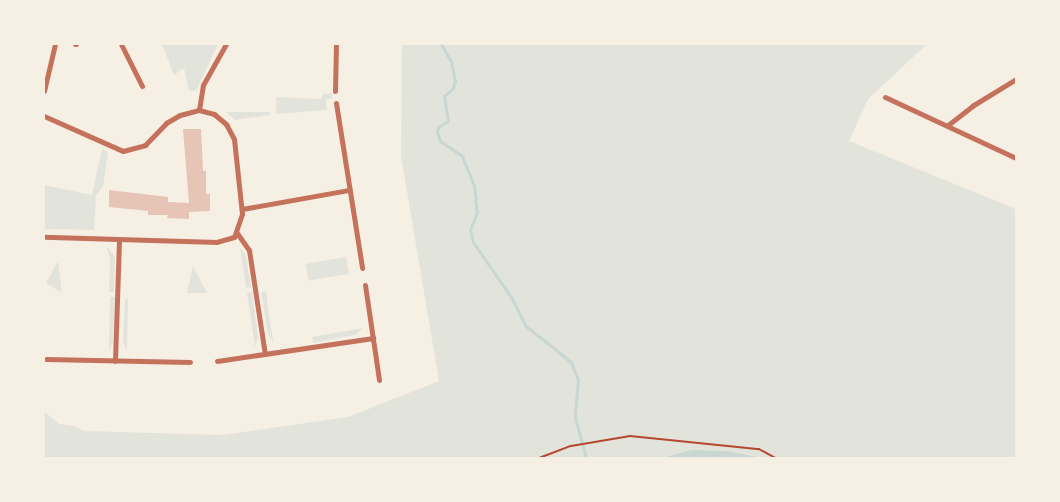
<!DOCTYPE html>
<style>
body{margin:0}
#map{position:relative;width:1060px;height:502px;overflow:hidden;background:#f6efe4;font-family:"DejaVu Sans",sans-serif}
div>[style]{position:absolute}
.green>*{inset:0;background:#e2e4dc;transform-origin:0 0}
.water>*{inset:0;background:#c9d6d2}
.stream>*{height:3px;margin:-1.5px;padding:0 1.5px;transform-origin:1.5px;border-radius:1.5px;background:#c9d6d2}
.building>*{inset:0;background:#e6c5b7}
.path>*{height:2px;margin:-1px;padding:0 1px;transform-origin:1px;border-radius:1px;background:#b5482f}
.minor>*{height:5px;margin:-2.5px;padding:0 2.5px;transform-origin:2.5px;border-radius:2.5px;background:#c5725c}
span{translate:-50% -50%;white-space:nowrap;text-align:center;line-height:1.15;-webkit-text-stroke:4px #f6efe4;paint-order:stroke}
.frame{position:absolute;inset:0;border:45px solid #f6efe4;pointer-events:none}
</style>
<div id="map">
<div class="green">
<div style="clip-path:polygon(162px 44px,218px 44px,196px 91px,189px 91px,184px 68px,174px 75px)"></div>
<div style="clip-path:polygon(402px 44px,927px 44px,868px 99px,849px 141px,1016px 209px,1016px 458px,44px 458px,44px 411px,59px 424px,75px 426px,84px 431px,223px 435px,348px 417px,439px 381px,401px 156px)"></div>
<div style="clip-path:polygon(332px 93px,332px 98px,326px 100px,327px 110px,276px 114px,276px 97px,321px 99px,323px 94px)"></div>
<div style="clip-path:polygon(226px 112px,270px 112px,270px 115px,235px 120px)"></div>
<div style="clip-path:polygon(102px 149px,108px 152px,103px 187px,96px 195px,94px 230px,44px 229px,44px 185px,92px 195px)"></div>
<div style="clip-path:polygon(106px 245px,115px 257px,114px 292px,109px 292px,110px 259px)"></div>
<div style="clip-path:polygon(240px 247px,246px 256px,251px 287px,246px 288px)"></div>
<div style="left:346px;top:257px;width:17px;height:41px;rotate:80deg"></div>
<div style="clip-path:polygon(58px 261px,62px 293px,46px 283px)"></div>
<div style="clip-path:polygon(193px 266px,207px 293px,187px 293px)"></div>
<div style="clip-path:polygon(266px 291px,270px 324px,274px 343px,268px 334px,261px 292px)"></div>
<div style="clip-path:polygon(252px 292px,258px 337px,255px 347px,247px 293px)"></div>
<div style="clip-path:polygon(110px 297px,115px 297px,113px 342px,109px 350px)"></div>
<div style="clip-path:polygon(125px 299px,128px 299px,127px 350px,123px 342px)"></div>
<div style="clip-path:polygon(363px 328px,355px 335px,313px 343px,312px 337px)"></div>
</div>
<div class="water">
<div style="clip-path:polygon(692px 450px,727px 451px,761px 458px,662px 458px)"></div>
</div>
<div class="stream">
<div style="left:441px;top:44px;width:20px;rotate:60deg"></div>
<div style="left:451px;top:61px;width:20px;rotate:79deg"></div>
<div style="left:455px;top:81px;width:7px;rotate:106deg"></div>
<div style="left:453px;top:88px;width:12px;rotate:138deg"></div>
<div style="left:444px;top:96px;width:25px;rotate:81deg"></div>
<div style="left:448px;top:121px;width:12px;rotate:149deg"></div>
<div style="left:438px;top:127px;width:5px;rotate:101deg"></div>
<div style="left:437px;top:132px;width:9px;rotate:72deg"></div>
<div style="left:440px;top:141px;width:27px;rotate:34deg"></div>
<div style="left:462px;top:156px;width:31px;rotate:68deg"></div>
<div style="left:474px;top:185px;width:27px;rotate:84deg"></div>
<div style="left:477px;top:212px;width:19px;rotate:111deg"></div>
<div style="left:470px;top:230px;width:12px;rotate:76deg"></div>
<div style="left:473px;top:242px;width:67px;rotate:55.4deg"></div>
<div style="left:511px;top:297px;width:33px;rotate:63deg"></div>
<div style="left:526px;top:326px;width:58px;rotate:38.7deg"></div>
<div style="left:571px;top:362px;width:19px;rotate:69deg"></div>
<div style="left:578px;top:380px;width:37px;rotate:95deg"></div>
<div style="left:575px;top:417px;width:42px;rotate:75deg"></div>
</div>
<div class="building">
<div style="clip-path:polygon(183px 129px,201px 129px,203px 171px,206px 171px,206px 194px,210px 194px,210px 211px,189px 212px,189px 219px,167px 218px,168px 215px,148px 215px,148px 211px,109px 207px,109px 190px,168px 197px,168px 202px,189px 203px)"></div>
</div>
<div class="path">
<div style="left:539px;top:458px;width:34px;rotate:-21deg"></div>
<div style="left:571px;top:446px;width:60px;rotate:-9.6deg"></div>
<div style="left:630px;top:436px;width:130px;rotate:5.8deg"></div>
<div style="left:759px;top:449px;width:18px;rotate:29deg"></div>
</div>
<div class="minor">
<div style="left:75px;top:44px;width:1px"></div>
<div style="left:121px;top:44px;width:47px;rotate:63.4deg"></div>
<div style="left:44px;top:91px;width:48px;rotate:-76.8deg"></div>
<div style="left:335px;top:91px;width:47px;rotate:-88.8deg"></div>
<div style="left:885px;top:97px;width:145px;rotate:25deg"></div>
<div style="left:336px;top:103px;width:167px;rotate:81deg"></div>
<div style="left:199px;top:110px;width:25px;rotate:-81deg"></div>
<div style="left:203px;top:85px;width:47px;rotate:-60.7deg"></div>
<div style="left:44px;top:116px;width:86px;rotate:23.9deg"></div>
<div style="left:123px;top:151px;width:23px;rotate:-15deg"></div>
<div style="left:145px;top:145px;width:30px;rotate:-46deg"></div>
<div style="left:166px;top:123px;width:16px;rotate:-30deg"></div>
<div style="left:180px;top:115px;width:20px;rotate:-15deg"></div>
<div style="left:199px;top:110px;width:16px;rotate:15deg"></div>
<div style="left:214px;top:114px;width:16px;rotate:40deg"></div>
<div style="left:226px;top:124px;width:17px;rotate:62deg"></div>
<div style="left:234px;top:139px;width:75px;rotate:83.9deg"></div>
<div style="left:242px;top:214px;width:24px;rotate:109deg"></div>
<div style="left:234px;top:237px;width:18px;rotate:164deg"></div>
<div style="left:217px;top:242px;width:173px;rotate:-178.3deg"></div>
<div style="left:948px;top:125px;width:31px;rotate:-38deg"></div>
<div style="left:972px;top:106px;width:52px;rotate:-31.5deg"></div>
<div style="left:242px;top:209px;width:109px;rotate:-10.1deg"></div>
<div style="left:237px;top:233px;width:21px;rotate:55deg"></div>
<div style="left:249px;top:250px;width:105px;rotate:81.3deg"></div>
<div style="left:365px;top:285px;width:96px;rotate:81.6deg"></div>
<div style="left:46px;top:359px;width:144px;rotate:1.2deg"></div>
<div style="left:115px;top:361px;width:120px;rotate:-88.1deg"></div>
<div style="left:217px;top:361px;width:158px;rotate:-8.4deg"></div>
</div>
<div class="frame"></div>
</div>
